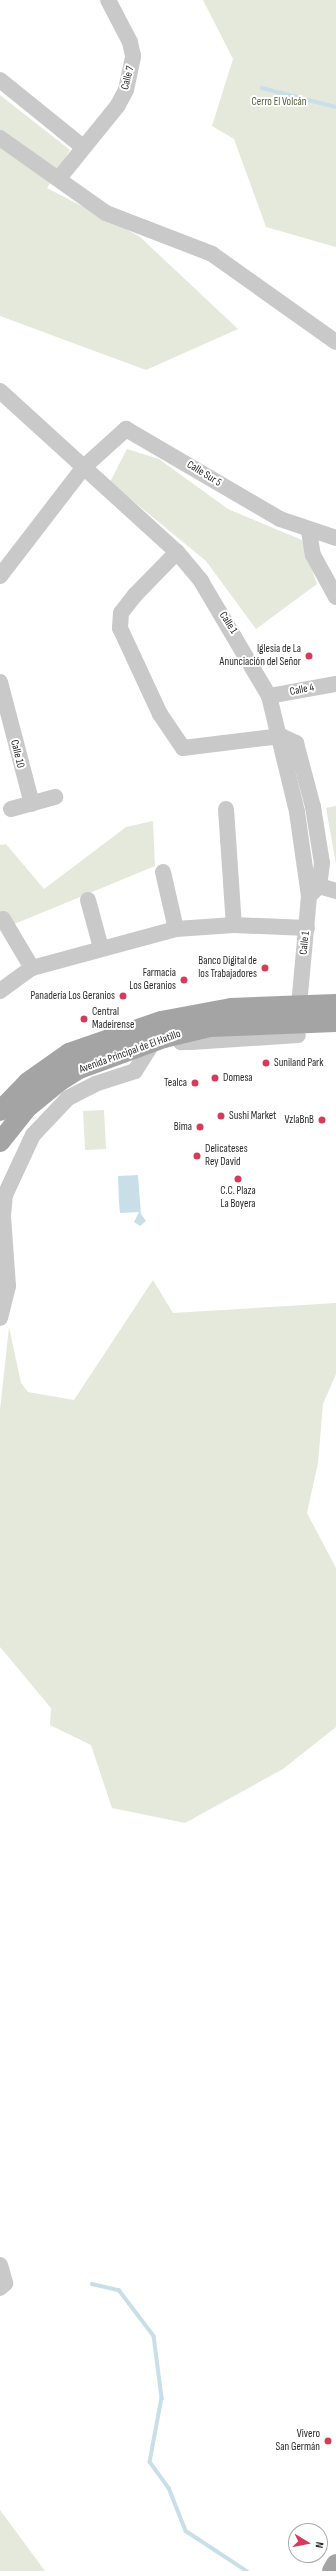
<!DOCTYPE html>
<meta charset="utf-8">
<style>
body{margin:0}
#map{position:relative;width:336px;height:2571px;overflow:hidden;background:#fff;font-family:"Sofia Sans Condensed",sans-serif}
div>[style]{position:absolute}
.green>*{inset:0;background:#e4e9db;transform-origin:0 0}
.water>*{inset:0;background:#c8dfe8}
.stream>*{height:3.5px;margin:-1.75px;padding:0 1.75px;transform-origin:1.75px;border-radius:1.75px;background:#c8dfe8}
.minor>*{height:16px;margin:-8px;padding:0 8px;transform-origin:8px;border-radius:8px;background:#c9c9c9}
.major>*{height:20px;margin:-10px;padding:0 10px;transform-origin:10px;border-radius:10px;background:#a4a4a4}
.dots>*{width:11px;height:11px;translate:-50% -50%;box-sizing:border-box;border:2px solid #fff;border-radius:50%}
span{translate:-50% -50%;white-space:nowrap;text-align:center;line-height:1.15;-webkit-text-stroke:4px #fff;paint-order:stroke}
.street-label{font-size:11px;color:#2c2c2c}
.park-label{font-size:11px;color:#55643e}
.poi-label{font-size:11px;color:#2c2c2c}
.right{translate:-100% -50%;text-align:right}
.left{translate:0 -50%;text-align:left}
.north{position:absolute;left:288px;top:2523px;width:40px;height:40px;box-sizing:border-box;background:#fff;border:1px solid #ababab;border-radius:50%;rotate:100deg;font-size:11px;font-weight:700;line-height:16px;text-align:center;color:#2c2c2c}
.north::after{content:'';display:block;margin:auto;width:14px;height:18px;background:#d63c5a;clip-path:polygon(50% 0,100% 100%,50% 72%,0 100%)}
</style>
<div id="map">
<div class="green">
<div style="clip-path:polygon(203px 0,336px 0,336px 247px,266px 227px,234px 139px,212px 126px,233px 59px)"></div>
<div style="clip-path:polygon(0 95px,70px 150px,47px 188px,139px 236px,238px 329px,146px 370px,0 316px)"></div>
<div style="clip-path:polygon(127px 449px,159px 459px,228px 509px,302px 540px,317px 584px,256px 629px,206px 561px,110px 482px)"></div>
<div style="clip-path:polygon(336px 806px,336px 864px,326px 808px)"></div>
<div style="clip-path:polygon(153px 821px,155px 866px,0 930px,0 845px,6px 844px,44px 889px,126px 827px)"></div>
<div style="left:104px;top:1110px;width:39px;height:21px;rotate:87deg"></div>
<div style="clip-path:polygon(153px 1280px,173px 1313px,336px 1303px,336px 1374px,323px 1404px,318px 1463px,307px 1513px,336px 1568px,336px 1727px,283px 1769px,185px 1823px,112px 1808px,91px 1745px,50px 1725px,51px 1708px,0 1647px,0 1410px,9px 1327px,21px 1383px,28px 1392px,74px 1400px)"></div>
<div style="clip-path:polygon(0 2510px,45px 2571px,0 2571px)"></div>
</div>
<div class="water">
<div style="clip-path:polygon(138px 1175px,141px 1214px,146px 1221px,140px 1226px,134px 1222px,139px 1212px,120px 1213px,119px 1203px,118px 1176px)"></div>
</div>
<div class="stream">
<div style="left:262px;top:88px;width:76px;rotate:14.4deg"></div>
<div style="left:92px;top:2284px;width:28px;rotate:13deg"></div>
<div style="left:119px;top:2290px;width:58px;rotate:52.7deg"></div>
<div style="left:154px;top:2336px;width:63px;rotate:82.6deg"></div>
<div style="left:162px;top:2398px;width:65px;rotate:100.6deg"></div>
<div style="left:150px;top:2462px;width:32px;rotate:54deg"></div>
<div style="left:169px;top:2488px;width:46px;rotate:68.4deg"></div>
<div style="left:186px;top:2531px;width:73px;rotate:33.3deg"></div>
</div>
<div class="minor">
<div style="left:0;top:80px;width:107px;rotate:38.9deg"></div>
<div style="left:0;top:138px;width:130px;rotate:35.3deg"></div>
<div style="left:106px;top:213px;width:114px;rotate:21.1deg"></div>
<div style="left:212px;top:254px;width:152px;rotate:35.4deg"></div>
<div style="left:60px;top:177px;width:92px;rotate:-51.1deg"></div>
<div style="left:118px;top:105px;width:17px;rotate:-62deg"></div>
<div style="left:126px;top:90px;width:35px;rotate:-78deg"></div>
<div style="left:133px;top:56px;width:14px;rotate:-102deg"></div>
<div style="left:130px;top:42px;width:47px;rotate:-117.6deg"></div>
<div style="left:0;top:391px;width:239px;rotate:42.3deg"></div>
<div style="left:177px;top:552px;width:38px;rotate:50deg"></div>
<div style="left:201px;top:581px;width:134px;rotate:59.4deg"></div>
<div style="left:269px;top:696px;width:119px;rotate:76.4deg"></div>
<div style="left:297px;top:812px;width:85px;rotate:81.9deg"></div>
<div style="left:309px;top:896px;width:121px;rotate:95.2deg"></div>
<div style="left:309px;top:531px;width:24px;rotate:81deg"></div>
<div style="left:313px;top:555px;width:48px;rotate:61.3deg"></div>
<div style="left:177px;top:552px;width:60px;rotate:134.3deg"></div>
<div style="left:135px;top:595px;width:23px;rotate:128deg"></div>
<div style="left:121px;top:613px;width:15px;rotate:94deg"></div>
<div style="left:120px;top:628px;width:95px;rotate:65.1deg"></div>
<div style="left:160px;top:714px;width:41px;rotate:55.9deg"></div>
<div style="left:183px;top:748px;width:99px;rotate:-7deg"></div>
<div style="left:281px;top:736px;width:17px;rotate:25deg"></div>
<div style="left:296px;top:743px;width:66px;rotate:75.1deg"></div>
<div style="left:313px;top:807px;width:57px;rotate:80.9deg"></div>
<div style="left:322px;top:863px;width:23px;rotate:97deg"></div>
<div style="left:319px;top:886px;width:14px;rotate:135deg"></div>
<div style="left:0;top:576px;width:138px;rotate:-52.4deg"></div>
<div style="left:84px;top:467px;width:57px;rotate:-42.1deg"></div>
<div style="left:126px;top:429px;width:178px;rotate:30.3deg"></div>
<div style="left:280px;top:519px;width:59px;rotate:18.7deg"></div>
<div style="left:0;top:682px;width:126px;rotate:75.3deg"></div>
<div style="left:269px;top:696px;width:68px;rotate:-10.2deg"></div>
<div style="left:11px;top:809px;width:46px;rotate:-15.3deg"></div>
<div style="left:226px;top:809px;width:116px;rotate:86.1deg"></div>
<div style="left:163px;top:872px;width:58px;rotate:77.2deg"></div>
<div style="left:319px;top:886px;width:18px;rotate:16deg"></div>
<div style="left:88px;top:900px;width:50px;rotate:74.8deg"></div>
<div style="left:3px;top:919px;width:57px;rotate:59.4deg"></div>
<div style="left:0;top:991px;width:39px;rotate:-36deg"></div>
<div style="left:32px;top:968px;width:149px;rotate:-15.2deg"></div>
<div style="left:176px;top:929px;width:58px;rotate:-3.9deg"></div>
<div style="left:234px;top:925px;width:73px;rotate:2.4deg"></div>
<div style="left:176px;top:1035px;width:9px;rotate:54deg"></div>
<div style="left:181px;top:1042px;width:10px"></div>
<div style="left:191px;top:1042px;width:107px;rotate:-3.7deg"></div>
<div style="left:0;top:1318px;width:33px;rotate:-76deg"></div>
<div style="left:8px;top:1286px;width:70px;rotate:-94.1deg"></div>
<div style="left:3px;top:1216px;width:21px;rotate:-85deg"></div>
<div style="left:5px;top:1195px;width:66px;rotate:-65deg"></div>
<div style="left:33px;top:1135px;width:51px;rotate:-46.6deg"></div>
<div style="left:68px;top:1098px;width:30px;rotate:-27deg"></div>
<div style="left:95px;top:1084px;width:42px;rotate:-18deg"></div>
<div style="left:135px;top:1071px;width:34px;rotate:-58deg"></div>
<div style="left:0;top:2265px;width:19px;rotate:74deg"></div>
<div style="left:5px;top:2283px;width:7px;rotate:135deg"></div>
</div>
<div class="major">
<div style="left:0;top:1111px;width:40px;rotate:-46deg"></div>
<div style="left:28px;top:1082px;width:50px;rotate:-35.3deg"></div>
<div style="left:69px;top:1053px;width:97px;rotate:-19.2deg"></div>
<div style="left:161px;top:1021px;width:71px;rotate:-10.5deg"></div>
<div style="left:231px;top:1008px;width:105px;rotate:-2.2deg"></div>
<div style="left:0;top:1142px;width:43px;rotate:-51.5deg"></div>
<div style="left:27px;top:1108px;width:43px;rotate:-39.3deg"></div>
<div style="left:60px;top:1081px;width:22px;rotate:-32deg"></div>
<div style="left:79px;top:1069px;width:90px;rotate:-20deg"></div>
<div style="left:164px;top:1038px;width:47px;rotate:-13.4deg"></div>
<div style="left:210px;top:1027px;width:126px;rotate:-2.3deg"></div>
<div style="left:332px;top:2571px;width:8px;rotate:-60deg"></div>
</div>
<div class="dots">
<div style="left:309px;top:656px;background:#d63c5a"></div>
<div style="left:265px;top:968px;background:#d63c5a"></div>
<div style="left:184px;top:980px;background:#d63c5a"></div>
<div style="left:123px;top:996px;background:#d63c5a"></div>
<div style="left:84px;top:1019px;background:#d63c5a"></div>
<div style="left:266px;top:1063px;background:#d63c5a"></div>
<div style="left:215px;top:1078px;background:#d63c5a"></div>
<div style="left:195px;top:1083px;background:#d63c5a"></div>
<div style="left:221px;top:1116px;background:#d63c5a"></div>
<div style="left:322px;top:1120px;background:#d63c5a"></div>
<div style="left:200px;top:1127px;background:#d63c5a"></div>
<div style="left:197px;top:1156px;background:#d63c5a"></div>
<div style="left:238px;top:1179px;background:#d63c5a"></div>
<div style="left:328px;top:2441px;background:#d63c5a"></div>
</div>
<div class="street-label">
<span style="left:128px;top:78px;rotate:-76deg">Calle 7</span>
<span style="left:204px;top:474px;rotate:32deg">Calle Sur 5</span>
<span style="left:228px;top:623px;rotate:57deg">Calle 1</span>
<span style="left:302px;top:690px;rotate:-11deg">Calle 4</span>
<span style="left:17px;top:754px;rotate:76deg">Calle 10</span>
<span style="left:305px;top:943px;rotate:-84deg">Calle 1</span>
<span style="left:130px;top:1052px;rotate:-20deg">Avenida Principal de El Hatillo</span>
</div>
<div class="park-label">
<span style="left:279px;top:102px">Cerro El Volcán</span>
</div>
<div class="poi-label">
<span class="right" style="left:301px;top:656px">Iglesia de La<br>Anunciación del Señor</span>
<span class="right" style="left:257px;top:968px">Banco Digital de<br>los Trabajadores</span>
<span class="right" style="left:176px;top:980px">Farmacia<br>Los Geranios</span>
<span class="right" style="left:115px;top:996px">Panadería Los Geranios</span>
<span class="left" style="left:92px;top:1019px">Central<br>Madeirense</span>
<span class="left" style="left:274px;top:1063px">Suniland Park</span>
<span class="left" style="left:223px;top:1078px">Domesa</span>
<span class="right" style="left:187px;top:1083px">Tealca</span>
<span class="left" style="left:229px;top:1116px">Sushi Market</span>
<span class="right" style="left:314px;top:1120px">VzlaBnB</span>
<span class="right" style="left:192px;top:1127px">Bima</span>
<span class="left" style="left:205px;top:1156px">Delicateses<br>Rey David</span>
<span style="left:238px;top:1198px">C.C. Plaza<br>La Boyera</span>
<span class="right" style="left:320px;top:2441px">Vivero<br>San Germán</span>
</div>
<div class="north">N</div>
</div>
